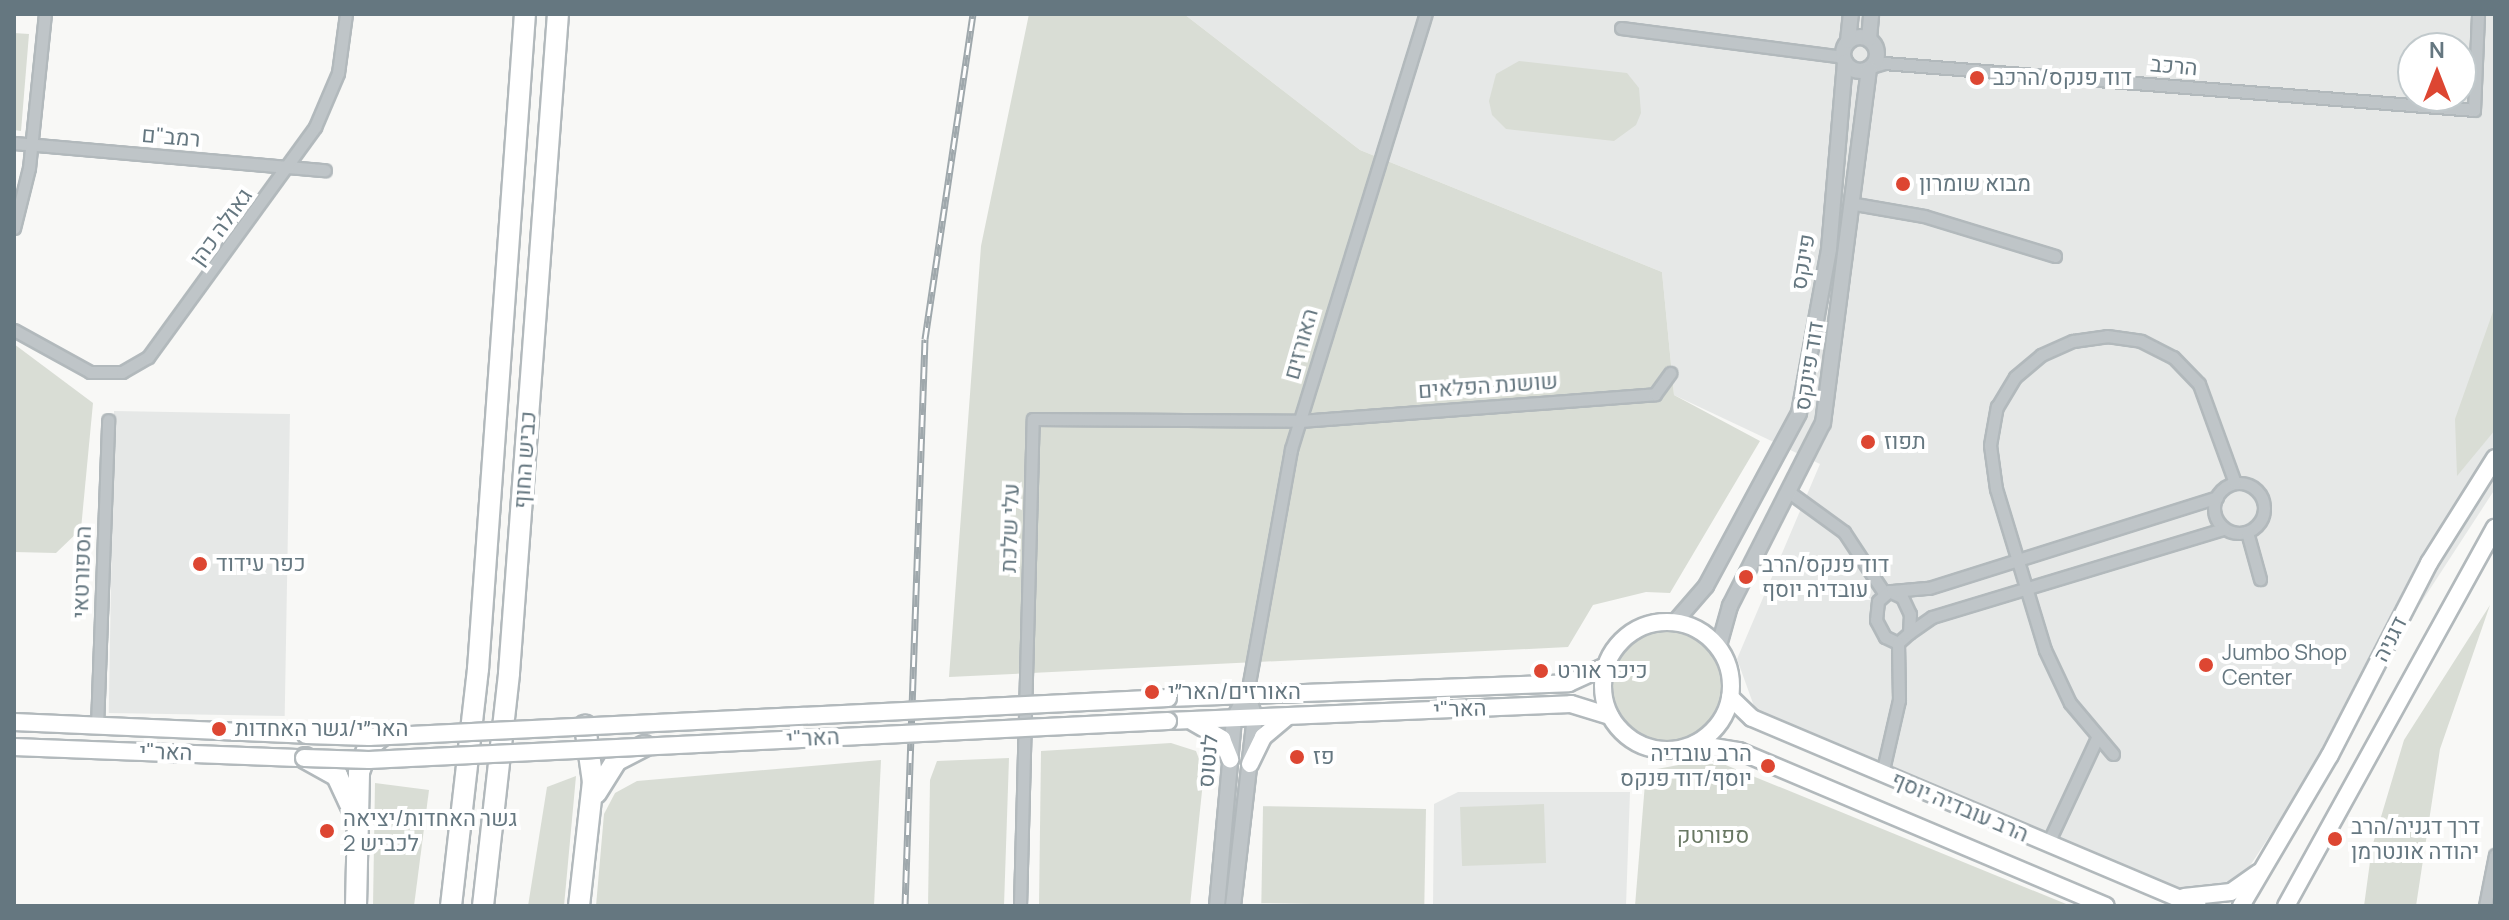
<!DOCTYPE html>
<meta charset="utf-8">
<style>
body{margin:0}
#map{position:relative;width:2509px;height:920px;overflow:hidden;background:#f8f8f6;font-family:Manrope,Heebo,sans-serif}
div>[style]{position:absolute}
.built>*{inset:0;background:#e6e8e7;transform-origin:0 0}
.green>*{inset:0;background:#d9ddd5;transform-origin:0 0}
.round{border-radius:50%}
.roads{filter:drop-shadow(2px 0 #b2b9bc) drop-shadow(-2px 0 #b2b9bc) drop-shadow(0 2px #b2b9bc) drop-shadow(0 -2px #b2b9bc)}
.minor>*{height:11px;margin:-5.5px;padding:0 5.5px;transform-origin:5.5px;border-radius:5.5px;background:#bfc5c8}
.minor>.ring{margin:-5.5px;padding:0;box-sizing:content-box;background:none;border:11px solid #bfc5c8;border-radius:50%}
.tertiary>*{height:14px;margin:-7px;padding:0 7px;transform-origin:7px;border-radius:7px;background:#bfc5c8}
.tertiary>.ring{margin:-7px;padding:0;box-sizing:content-box;background:none;border:14px solid #bfc5c8;border-radius:50%}
.secondary>*{height:16px;margin:-8px;padding:0 8px;transform-origin:8px;border-radius:8px;background:#fff}
.secondary>.ring{margin:-8px;padding:0;box-sizing:content-box;background:none;border:16px solid #fff;border-radius:50%}
.motorway>*{height:20px;margin:-10px;padding:0 10px;transform-origin:10px;border-radius:10px;background:#fff}
.rail>*{height:7px;margin-top:-3.5px;transform-origin:0;background:repeating-linear-gradient(90deg,#fff 0 12px,#9fa8ac 0 24px);box-sizing:border-box;border-block:2px solid #9fa8ac}
.bridges{filter:drop-shadow(2px 0 #b2b9bc) drop-shadow(-2px 0 #b2b9bc) drop-shadow(0 2px #b2b9bc) drop-shadow(0 -2px #b2b9bc)}
.secondary-bridge>*{height:16px;margin:-8px;padding:0 8px;transform-origin:8px;border-radius:8px;background:#fff}
.dots>*{width:22px;height:22px;translate:-50% -50%;box-sizing:border-box;border:4px solid #fff;border-radius:50%}
span{translate:-50% -50%;white-space:nowrap;text-align:center;line-height:1.15;-webkit-text-stroke:8px #fff;paint-order:stroke}
.street-label{font-size:22px;color:#657780}
.poi-label{font-size:22px;color:#657780}
.left{translate:0 -50%;text-align:left}
.right{translate:-100% -50%;text-align:right}
.park-label{font-size:22px;color:#697863}
.frame{position:absolute;inset:0;border:16px solid #657780;pointer-events:none}
.north{position:absolute;left:2397px;top:32px;width:80px;height:80px;box-sizing:border-box;background:#fff;border:2px solid #c1c9cc;border-radius:50%;rotate:0deg;font-size:22px;font-weight:700;line-height:32px;text-align:center;color:#657780}
.north::after{content:'';display:block;margin:auto;width:28px;height:36px;background:#dd4632;clip-path:polygon(50% 0,100% 100%,50% 72%,0 100%)}
</style>
<div id="map">
<div class="built">
<div style="clip-path:polygon(evenodd,1184px 14px,2495px 14px,2495px 489px,2246px 872px,2231px 881px,2181px 890px,1755px 709px,1737px 659px,1820px 464px,1674px 395px,1662px 272px,1360px 150px,1184px 14px,2413px 48px,2461px 48px,2461px 96px,2413px 96px,2413px 48px)"></div>
<div style="left:114px;top:411px;width:176px;height:302px;rotate:1deg"></div>
<div style="clip-path:polygon(1458px 792px,1630px 792px,1626px 906px,1433px 906px,1434px 804px)"></div>
</div>
<div class="green">
<div style="clip-path:polygon(1029px 14px,1184px 14px,1360px 150px,1662px 272px,1674px 395px,1760px 441px,1670px 593px,1646px 592px,1593px 605px,1568px 647px,949px 677px,981px 246px)"></div>
<div style="clip-path:polygon(14px 33px,29px 34px,21px 131px,14px 130px)"></div>
<div style="clip-path:polygon(1519px 61px,1627px 73px,1639px 88px,1641px 113px,1636px 125px,1614px 141px,1506px 129px,1492px 115px,1489px 101px,1496px 74px)"></div>
<div style="clip-path:polygon(2495px 306px,2495px 430px,2457px 476px,2455px 419px)"></div>
<div style="clip-path:polygon(14px 344px,93px 403px,81px 529px,56px 553px,14px 552px)"></div>
<div style="clip-path:polygon(2490px 605px,2440px 749px,2416px 906px,2364px 906px,2372px 847px,2404px 740px)"></div>
<div class="round" style="left:1609px;top:630px;width:114px;height:114px"></div>
<div style="clip-path:polygon(1171px 743px,1196px 751px,1204px 772px,1190px 906px,1039px 906px,1041px 751px)"></div>
<div style="clip-path:polygon(1009px 758px,1004px 906px,928px 906px,930px 780px,937px 761px)"></div>
<div style="clip-path:polygon(1711px 759px,2071px 906px,1635px 906px,1646px 771px)"></div>
<div style="clip-path:polygon(881px 760px,874px 906px,596px 906px,604px 814px,615px 793px,637px 781px)"></div>
<div style="clip-path:polygon(576px 776px,564px 906px,528px 906px,547px 787px)"></div>
<div style="clip-path:polygon(375px 783px,429px 790px,414px 906px,373px 906px)"></div>
<div style="left:1544px;top:804px;width:59px;height:84px;rotate:88deg"></div>
<div style="left:1426px;top:809px;width:97px;height:163px;rotate:91deg"></div>
</div>
<div class="roads">
<div class="minor">
<div style="left:1621px;top:28px;width:224px;rotate:7.4deg"></div>
<div style="left:1871px;top:67px;width:14px;rotate:-17deg"></div>
<div style="left:1884px;top:63px;width:592px;rotate:4.55deg"></div>
<div style="left:2474px;top:110px;width:96px;rotate:-87.6deg"></div>
<div style="left:14px;top:143px;width:312px;rotate:5deg"></div>
<div style="left:1855px;top:204px;width:70px;rotate:9.9deg"></div>
<div style="left:1924px;top:216px;width:137px;rotate:17deg"></div>
<div style="left:14px;top:228px;width:62px;rotate:-76deg"></div>
<div style="left:29px;top:168px;width:155px;rotate:-84.1deg"></div>
<div style="left:14px;top:330px;width:87px;rotate:28.9deg"></div>
<div style="left:90px;top:372px;width:32px"></div>
<div style="left:122px;top:372px;width:30px;rotate:-30deg"></div>
<div style="left:148px;top:357px;width:284px;rotate:-54deg"></div>
<div style="left:315px;top:127px;width:59px;rotate:-66.9deg"></div>
<div style="left:338px;top:73px;width:60px;rotate:-82.3deg"></div>
<div class="ring" style="left:2214px;top:483px;width:39px;height:39px"></div>
<div style="left:1789px;top:492px;width:68px;rotate:36deg"></div>
<div style="left:1844px;top:532px;width:73px;rotate:56.7deg"></div>
<div style="left:2247px;top:532px;width:49px;rotate:74.5deg"></div>
<div style="left:1889px;top:591px;width:14px;rotate:25deg"></div>
<div style="left:1902px;top:597px;width:19px;rotate:65deg"></div>
<div style="left:1910px;top:614px;width:19px;rotate:93deg"></div>
<div style="left:1909px;top:633px;width:15px;rotate:138deg"></div>
<div style="left:1898px;top:643px;width:14px;rotate:-155deg"></div>
<div style="left:1885px;top:637px;width:19px;rotate:-118deg"></div>
<div style="left:1876px;top:620px;width:19px;rotate:-84deg"></div>
<div style="left:1878px;top:601px;width:15px;rotate:-42deg"></div>
<div style="left:1892px;top:591px;width:37px;rotate:-5deg"></div>
<div style="left:1929px;top:588px;width:302px;rotate:-17.5deg"></div>
<div style="left:1909px;top:633px;width:28px;rotate:-35deg"></div>
<div style="left:1932px;top:617px;width:305px;rotate:-16.8deg"></div>
<div style="left:1247px;top:694px;width:249px;rotate:-79.8deg"></div>
<div style="left:1291px;top:449px;width:455px;rotate:-72.8deg"></div>
<div style="left:97px;top:726px;width:306px;rotate:-87.9deg"></div>
<div style="left:2113px;top:754px;width:67px;rotate:-130.1deg"></div>
<div style="left:2070px;top:703px;width:59px;rotate:-115.3deg"></div>
<div style="left:2045px;top:650px;width:168px;rotate:-106.9deg"></div>
<div style="left:1996px;top:489px;width:44px;rotate:-97.8deg"></div>
<div style="left:1990px;top:445px;width:39px;rotate:-80deg"></div>
<div style="left:1997px;top:407px;width:35px;rotate:-59deg"></div>
<div style="left:2015px;top:377px;width:34px;rotate:-40deg"></div>
<div style="left:2041px;top:355px;width:35px;rotate:-24deg"></div>
<div style="left:2073px;top:341px;width:34px;rotate:-8deg"></div>
<div style="left:2107px;top:336px;width:34px;rotate:8deg"></div>
<div style="left:2141px;top:341px;width:36px;rotate:27deg"></div>
<div style="left:2173px;top:357px;width:37px;rotate:46deg"></div>
<div style="left:2199px;top:384px;width:105px;rotate:70deg"></div>
<div style="left:1882px;top:774px;width:76px;rotate:-77.1deg"></div>
<div style="left:1899px;top:700px;width:57px;rotate:-91deg"></div>
<div style="left:2048px;top:843px;width:116px;rotate:-65deg"></div>
<div style="left:1020px;top:906px;width:487px;rotate:-88.5deg"></div>
<div style="left:1033px;top:419px;width:267px;rotate:0.4deg"></div>
<div style="left:1300px;top:421px;width:356px;rotate:-4.3deg"></div>
<div style="left:1655px;top:394px;width:26px;rotate:-54deg"></div>
<div style="left:2485px;top:906px;width:52px;rotate:-78.9deg"></div>
</div>
<div class="tertiary">
<div class="ring" style="left:1843px;top:37px;width:20px;height:20px"></div>
<div style="left:1869px;top:39px;width:25px;rotate:-85deg"></div>
<div style="left:1848px;top:41px;width:27px;rotate:-84deg"></div>
<div style="left:1674px;top:623px;width:49px;rotate:-49.1deg"></div>
<div style="left:1706px;top:586px;width:196px;rotate:-61.7deg"></div>
<div style="left:1799px;top:413px;width:167px;rotate:-79.6deg"></div>
<div style="left:1829px;top:249px;width:188px;rotate:-85.1deg"></div>
<div style="left:1718px;top:649px;width:45px;rotate:-74.4deg"></div>
<div style="left:1730px;top:606px;width:205px;rotate:-63.1deg"></div>
<div style="left:1823px;top:423px;width:357px;rotate:-82.6deg"></div>
<div style="left:1217px;top:906px;width:189px;rotate:-84.8deg"></div>
<div style="left:1234px;top:718px;width:27px;rotate:-62deg"></div>
<div style="left:1233px;top:906px;width:190px;rotate:-83.4deg"></div>
<div style="left:1255px;top:717px;width:24px;rotate:-109deg"></div>
</div>
<div class="secondary">
<div class="ring" style="left:1603px;top:622px;width:112px;height:112px"></div>
<div style="left:1730px;top:697px;width:30px;rotate:44deg"></div>
<div style="left:1752px;top:718px;width:484px;rotate:22.9deg"></div>
<div style="left:1168px;top:698px;width:401px;rotate:-2.1deg"></div>
<div style="left:1569px;top:683px;width:41px;rotate:-24.7deg"></div>
<div style="left:1168px;top:721px;width:403px;rotate:-2.4deg"></div>
<div style="left:1571px;top:704px;width:41px;rotate:17.1deg"></div>
<div style="left:14px;top:722px;width:292px;rotate:2.5deg"></div>
<div style="left:1193px;top:722px;width:34px;rotate:30deg"></div>
<div style="left:1222px;top:739px;width:22px;rotate:68deg"></div>
<div style="left:1695px;top:744px;width:45px;rotate:9deg"></div>
<div style="left:1739px;top:751px;width:398px;rotate:22.9deg"></div>
<div style="left:14px;top:747px;width:290px;rotate:2.2deg"></div>
<div style="left:1250px;top:764px;width:30px;rotate:-64deg"></div>
<div style="left:1263px;top:737px;width:31px;rotate:-40deg"></div>
<div style="left:2184px;top:897px;width:47px;rotate:-6.1deg"></div>
<div style="left:2231px;top:892px;width:33px;rotate:-35deg"></div>
<div style="left:2241px;top:906px;width:175px;rotate:-59.5deg"></div>
<div style="left:2330px;top:755px;width:216px;rotate:-62.7deg"></div>
<div style="left:2429px;top:563px;width:124px;rotate:-57.8deg"></div>
<div style="left:2286px;top:906px;width:432px;rotate:-61.1deg"></div>
</div>
<div class="motorway">
<div style="left:305px;top:758px;width:37px;rotate:29deg"></div>
<div style="left:337px;top:776px;width:38px;rotate:65deg"></div>
<div style="left:596px;top:793px;width:39px;rotate:-58deg"></div>
<div style="left:617px;top:760px;width:31px;rotate:-27deg"></div>
<div style="left:356px;top:906px;width:134px;rotate:-88.7deg"></div>
<div style="left:359px;top:772px;width:27px;rotate:-70deg"></div>
<div style="left:368px;top:747px;width:17px;rotate:-40deg"></div>
<div style="left:451px;top:906px;width:239px;rotate:-83.5deg"></div>
<div style="left:478px;top:669px;width:657px;rotate:-85.9deg"></div>
<div style="left:483px;top:906px;width:234px;rotate:-83.6deg"></div>
<div style="left:509px;top:673px;width:661px;rotate:-85.75deg"></div>
<div style="left:579px;top:906px;width:125px;rotate:-83.6deg"></div>
<div style="left:593px;top:782px;width:57px;rotate:-98.1deg"></div>
</div>
</div>
<div class="rail">
<div style="left:905px;top:906px;width:567px;rotate:-87.98deg"></div>
<div style="left:925px;top:339px;width:329px;rotate:-81.6deg"></div>
</div>
<div class="bridges">
<div class="secondary-bridge">
<div style="left:306px;top:735px;width:63px;rotate:1.8deg"></div>
<div style="left:369px;top:737px;width:800px;rotate:-2.79deg"></div>
<div style="left:304px;top:758px;width:65px;rotate:1.8deg"></div>
<div style="left:369px;top:760px;width:800px;rotate:-2.79deg"></div>
</div>
</div>
<div class="dots">
<div style="left:1977px;top:78px;background:#dd4632"></div>
<div style="left:1903px;top:184px;background:#dd4632"></div>
<div style="left:1868px;top:442px;background:#dd4632"></div>
<div style="left:200px;top:564px;background:#dd4632"></div>
<div style="left:1746px;top:577px;background:#dd4632"></div>
<div style="left:2206px;top:665px;background:#dd4632"></div>
<div style="left:1541px;top:671px;background:#dd4632"></div>
<div style="left:1152px;top:692px;background:#dd4632"></div>
<div style="left:219px;top:729px;background:#dd4632"></div>
<div style="left:1297px;top:757px;background:#dd4632"></div>
<div style="left:1768px;top:766px;background:#dd4632"></div>
<div style="left:327px;top:831px;background:#dd4632"></div>
<div style="left:2335px;top:839px;background:#dd4632"></div>
</div>
<div class="street-label">
<span style="left:2174px;top:66px;rotate:5deg">הרכב</span>
<span style="left:171px;top:137px;rotate:5deg">רמב"ם</span>
<span style="left:221px;top:227px;rotate:-54deg">גאולה כהן</span>
<span style="left:1803px;top:262px;rotate:-81deg">פינקס</span>
<span style="left:1301px;top:344px;rotate:-74deg">האורזים</span>
<span style="left:1809px;top:366px;rotate:-81deg">דוד פינקס</span>
<span style="left:1488px;top:386px;rotate:-4deg">שושנת הפלאים</span>
<span style="left:525px;top:460px;rotate:-86deg">כביש החוף</span>
<span style="left:1010px;top:528px;rotate:-88deg">עלי שלכת</span>
<span style="left:82px;top:572px;rotate:-88deg">הספורטאי</span>
<span style="left:2390px;top:639px;rotate:-63deg">דגניה</span>
<span style="left:1460px;top:709px;rotate:-2deg">האר"י</span>
<span style="left:813px;top:738px;rotate:-3deg">האר"י</span>
<span style="left:166px;top:752px;rotate:2deg">האר"י</span>
<span style="left:1208px;top:761px;rotate:-85deg">לנטוס</span>
<span style="left:1960px;top:807px;rotate:23deg">הרב עובדיה יוסף</span>
</div>
<div class="poi-label">
<span class="left" style="left:1993px;top:78px">דוד פנקס/הרכב</span>
<span class="left" style="left:1919px;top:184px">מבוא שומרון</span>
<span class="left" style="left:1884px;top:442px">תפוז</span>
<span class="left" style="left:216px;top:564px">כפר עידוד</span>
<span class="left" style="left:1762px;top:577px">דוד פנקס/הרב<br>עובדיה יוסף</span>
<span class="left" style="left:2222px;top:665px">Jumbo Shop<br>Center</span>
<span class="left" style="left:1557px;top:671px">כיכר אורט</span>
<span class="left" style="left:1168px;top:692px">האורזים/האר״י</span>
<span class="left" style="left:235px;top:729px">האר״י/גשר האחדות</span>
<span class="right" style="left:1752px;top:766px">הרב עובדיה<br>יוסף/דוד פנקס</span>
<span class="left" style="left:1313px;top:757px">פז</span>
<span class="left" style="left:343px;top:831px">גשר האחדות/יציאה<br>לכביש 2</span>
<span class="left" style="left:2351px;top:839px">דרך דגניה/הרב<br>יהודה אונטרמן</span>
</div>
<div class="park-label">
<span style="left:1713px;top:836px">ספורטק</span>
</div>
<div class="frame"></div>
<div class="north">N</div>
</div>
